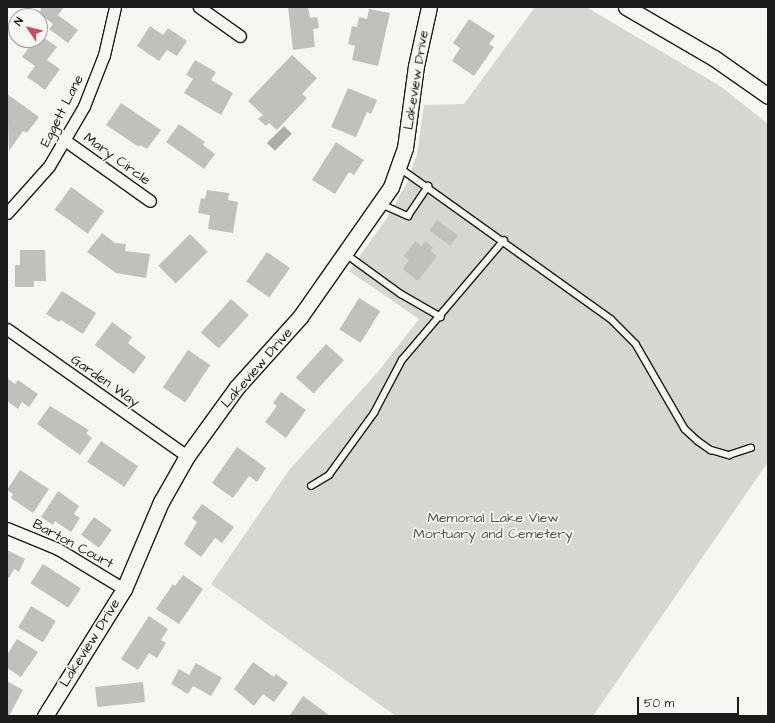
<!DOCTYPE html>
<style>
body{margin:0}
#map{position:relative;width:775px;height:723px;overflow:hidden;background:#f6f6f2;font-family:"Architects Daughter",sans-serif}
div>[style]{position:absolute}
.green>*{inset:0;background:#d6d6d2}
.water>*{inset:0;background:#acaca9;transform-origin:0 0}
.building>*{inset:0;background:#c0c0bd;transform-origin:0 0}
.roads{filter:drop-shadow(1px 0 #1c1c1c) drop-shadow(-1px 0 #1c1c1c) drop-shadow(0 1px #1c1c1c) drop-shadow(0 -1px #1c1c1c)}
.lane>*{height:5.5px;margin:-2.75px;padding:0 2.75px;transform-origin:2.75px;border-radius:2.75px;background:#f6f6f2}
.street>*{height:11px;margin:-5.5px;padding:0 5.5px;transform-origin:5.5px;border-radius:5.5px;background:#f6f6f2}
.secondary>*{height:15px;margin:-7.5px;padding:0 7.5px;transform-origin:7.5px;border-radius:7.5px;background:#f6f6f2}
span{translate:-50% -50%;white-space:nowrap;text-align:center;line-height:1.15;-webkit-text-stroke:3.5px #f6f6f2;paint-order:stroke}
.street-label{font-size:14px;color:#1c1c1c}
.park-label{font-size:14px;color:#545453}
.frame{position:absolute;inset:0;border:8px solid #1c1c1c;pointer-events:none}
.north{position:absolute;left:8px;top:8px;width:40px;height:40px;box-sizing:border-box;background:#f6f6f2;border:1px solid #9f9f9c;border-radius:50%;rotate:305deg;font-size:11px;font-weight:700;line-height:16px;text-align:center;color:#1c1c1c}
.north::after{content:'';display:block;margin:auto;width:14px;height:18px;background:#d1495b;clip-path:polygon(50% 0,100% 100%,50% 72%,0 100%)}
.scale{position:absolute;left:637px;top:697px;width:102px;height:18px;box-sizing:border-box;border:2px solid #1c1c1c;border-top:0;padding-left:5px;font-size:12px;line-height:14px;white-space:nowrap;color:#1c1c1c;-webkit-text-stroke:3px #f6f6f2;paint-order:stroke}
</style>
<div id="map">
<div class="green">
<div style="clip-path:polygon(535px 7px,586px 7px,720px 86px,768px 124px,768px 462px,593px 716px,396px 716px,211px 584px,289px 470px,377px 373px,419px 319px,349px 271px,387px 218px,407px 183px,417px 154px,424px 105px,464px 104px)"></div>
</div>
<div class="water">
<div style="left:284px;top:126px;width:11px;height:24px;rotate:45deg"></div>
</div>
<div class="building">
<div style="clip-path:polygon(41px 7px,64px 7px,58px 15px,78px 30px,68px 43px,49px 29px,53px 24px,40px 14px)"></div>
<div style="clip-path:polygon(288px 7px,308px 7px,310px 18px,317px 17px,319px 28px,313px 29px,315px 47px,293px 50px)"></div>
<div style="clip-path:polygon(369px 9px,390px 13px,378px 66px,352px 60px,355px 46px,348px 44px,352px 26px,357px 27px,359px 17px,367px 19px)"></div>
<div style="clip-path:polygon(469px 19px,495px 36px,489px 44px,494px 47px,474px 76px,452px 61px,460px 48px,453px 43px)"></div>
<div style="clip-path:polygon(150px 26px,163px 35px,168px 28px,187px 41px,177px 56px,167px 50px,159px 61px,137px 46px)"></div>
<div style="clip-path:polygon(40px 35px,57px 47px,47px 60px,60px 69px,45px 90px,27px 77px,35px 66px,22px 57px,34px 40px,40px 40px)"></div>
<div style="clip-path:polygon(292px 55px,317px 78px,302px 94px,307px 98px,277px 130px,269px 123px,266px 126px,258px 119px,263px 115px,248px 101px)"></div>
<div style="clip-path:polygon(195px 60px,216px 72px,211px 80px,233px 93px,221px 115px,184px 93px,193px 79px,186px 75px)"></div>
<div style="clip-path:polygon(348px 88px,377px 100px,371px 114px,367px 112px,356px 137px,331px 127px)"></div>
<div style="clip-path:polygon(7px 94px,39px 117px,27px 133px,23px 131px,9px 151px)"></div>
<div style="clip-path:polygon(121px 103px,161px 130px,147px 149px,140px 145px,139px 147px,106px 125px)"></div>
<div style="clip-path:polygon(179px 124px,205px 142px,203px 145px,215px 154px,204px 169px,166px 142px)"></div>
<div style="clip-path:polygon(336px 142px,364px 160px,354px 175px,349px 172px,335px 194px,312px 180px)"></div>
<div style="left:71px;top:187px;width:41px;height:28px;rotate:36deg"></div>
<div style="clip-path:polygon(207px 190px,229px 193px,228px 200px,238px 202px,233px 233px,208px 229px,210px 215px,198px 213px,201px 198px,205px 199px)"></div>
<div style="left:437px;top:220px;width:26px;height:13px;rotate:36deg"></div>
<div style="clip-path:polygon(102px 233px,115px 243px,126px 244px,125px 251px,150px 254px,146px 278px,116px 273px,87px 252px)"></div>
<div style="left:190px;top:234px;width:25px;height:45px;rotate:45deg"></div>
<div style="clip-path:polygon(415px 241px,421px 246px,425px 241px,433px 247px,430px 251px,437px 256px,418px 281px,403px 269px,409px 260px,404px 256px)"></div>
<div style="clip-path:polygon(20px 250px,45px 250px,46px 281px,34px 281px,34px 287px,15px 287px,15px 265px,20px 265px)"></div>
<div style="left:267px;top:252px;width:28px;height:36px;rotate:35deg"></div>
<div style="clip-path:polygon(62px 291px,96px 313px,83px 334px,61px 320px,59px 322px,46px 314px)"></div>
<div style="left:359px;top:298px;width:25px;height:37px;rotate:32deg"></div>
<div style="left:231px;top:299px;width:24px;height:45px;rotate:42deg"></div>
<div style="clip-path:polygon(112px 322px,132px 337px,128px 343px,146px 357px,134px 374px,95px 345px)"></div>
<div style="left:326px;top:344px;width:24px;height:45px;rotate:42deg"></div>
<div style="left:188px;top:350px;width:27px;height:45px;rotate:34deg"></div>
<div style="clip-path:polygon(7px 378px,15px 384px,18px 380px,38px 394px,29px 407px,22px 402px,18px 409px,7px 401px)"></div>
<div style="clip-path:polygon(281px 392px,306px 410px,286px 438px,265px 422px,277px 406px,273px 403px)"></div>
<div style="clip-path:polygon(50px 406px,89px 430px,86px 433px,92px 438px,80px 455px,37px 424px)"></div>
<div style="left:101px;top:441px;width:45px;height:25px;rotate:34deg"></div>
<div style="clip-path:polygon(237px 447px,266px 468px,257px 482px,249px 476px,233px 498px,212px 483px)"></div>
<div style="clip-path:polygon(20px 470px,49px 489px,33px 513px,11px 498px,13px 494px,7px 490px)"></div>
<div style="clip-path:polygon(58px 491px,79px 506px,74px 514px,80px 518px,71px 532px,55px 521px,53px 525px,41px 517px)"></div>
<div style="clip-path:polygon(202px 504px,234px 527px,222px 543px,215px 538px,201px 557px,184px 544px,197px 522px,192px 518px)"></div>
<div style="left:94px;top:517px;width:22px;height:22px;rotate:36deg"></div>
<div style="clip-path:polygon(7px 550px,25px 559px,19px 572px,14px 569px,9px 578px,7px 577px)"></div>
<div style="left:43px;top:564px;width:45px;height:23px;rotate:33deg"></div>
<div style="clip-path:polygon(183px 575px,203px 589px,179px 624px,156px 609px,173px 584px,175px 586px)"></div>
<div style="left:31px;top:606px;width:29px;height:25px;rotate:31deg"></div>
<div style="clip-path:polygon(149px 616px,168px 629px,161px 640px,166px 643px,157px 658px,149px 653px,138px 670px,121px 659px)"></div>
<div style="clip-path:polygon(17px 639px,38px 652px,21px 677px,7px 668px,7px 655px)"></div>
<div style="clip-path:polygon(253px 662px,274px 677px,276px 674px,288px 683px,274px 702px,263px 694px,254px 706px,234px 689px)"></div>
<div style="clip-path:polygon(196px 663px,222px 678px,211px 696px,193px 686px,188px 694px,171px 684px,179px 669px,189px 675px)"></div>
<div style="clip-path:polygon(7px 681px,23px 690px,9px 716px,7px 716px)"></div>
<div style="left:143px;top:682px;width:20px;height:48px;rotate:84deg"></div>
<div style="clip-path:polygon(303px 696px,330px 716px,292px 716px,290px 715px)"></div>
</div>
<div class="roads">
<div class="lane">
<div style="left:400px;top:168px;width:259px;rotate:35.6deg"></div>
<div style="left:611px;top:319px;width:35px;rotate:45deg"></div>
<div style="left:636px;top:344px;width:98px;rotate:60deg"></div>
<div style="left:685px;top:429px;width:18px;rotate:43deg"></div>
<div style="left:698px;top:441px;width:16px;rotate:35deg"></div>
<div style="left:711px;top:450px;width:19px;rotate:16deg"></div>
<div style="left:729px;top:455px;width:23px;rotate:-18deg"></div>
<div style="left:381px;top:204px;width:30px;rotate:24deg"></div>
<div style="left:408px;top:216px;width:36px;rotate:-56deg"></div>
<div style="left:346px;top:254px;width:68px;rotate:36deg"></div>
<div style="left:401px;top:294px;width:46px;rotate:29.9deg"></div>
<div style="left:311px;top:486px;width:21px;rotate:-31deg"></div>
<div style="left:329px;top:475px;width:77px;rotate:-54deg"></div>
<div style="left:374px;top:413px;width:60px;rotate:-62.2deg"></div>
<div style="left:402px;top:360px;width:157px;rotate:-49.6deg"></div>
</div>
<div class="street">
<div style="left:199px;top:7px;width:50px;rotate:35.3deg"></div>
<div style="left:66px;top:141px;width:103px;rotate:35.5deg"></div>
<div style="left:7px;top:213px;width:63px;rotate:-48.2deg"></div>
<div style="left:49px;top:166px;width:69px;rotate:-59.7deg"></div>
<div style="left:84px;top:106px;width:55px;rotate:-68.6deg"></div>
<div style="left:104px;top:55px;width:49px;rotate:-77.1deg"></div>
<div style="left:7px;top:329px;width:220px;rotate:35.2deg"></div>
<div style="left:7px;top:528px;width:55px;rotate:22.4deg"></div>
<div style="left:58px;top:549px;width:77px;rotate:31.2deg"></div>
</div>
<div class="secondary">
<div style="left:626px;top:7px;width:102px;rotate:30.1deg"></div>
<div style="left:714px;top:58px;width:66px;rotate:35.1deg"></div>
<div style="left:45px;top:716px;width:150px;rotate:-58.1deg"></div>
<div style="left:124px;top:589px;width:95px;rotate:-67deg"></div>
<div style="left:161px;top:502px;width:53px;rotate:-60.5deg"></div>
<div style="left:187px;top:456px;width:85px;rotate:-54.1deg"></div>
<div style="left:237px;top:387px;width:94px;rotate:-48deg"></div>
<div style="left:300px;top:317px;width:159px;rotate:-55deg"></div>
<div style="left:391px;top:187px;width:41px;rotate:-70.3deg"></div>
<div style="left:405px;top:148px;width:83px;rotate:-82.4deg"></div>
<div style="left:416px;top:66px;width:60px;rotate:-77.6deg"></div>
</div>
</div>
<div class="street-label">
<span style="left:416px;top:80px;rotate:-81deg">Lakeview Drive</span>
<span style="left:62px;top:111px;rotate:-63deg">Eggett Lane</span>
<span style="left:117px;top:159px;rotate:36deg">Mary Circle</span>
<span style="left:257px;top:368px;rotate:-49deg">Lakeview Drive</span>
<span style="left:105px;top:381px;rotate:35deg">Garden Way</span>
<span style="left:73px;top:544px;rotate:28deg">Barton Court</span>
<span style="left:90px;top:643px;rotate:-58deg">Lakeview Drive</span>
</div>
<div class="park-label">
<span style="left:493px;top:526px">Memorial Lake View<br>Mortuary and Cemetery</span>
</div>
<div class="frame"></div>
<div class="north">N</div>
<div class="scale">50 m</div>
</div>
